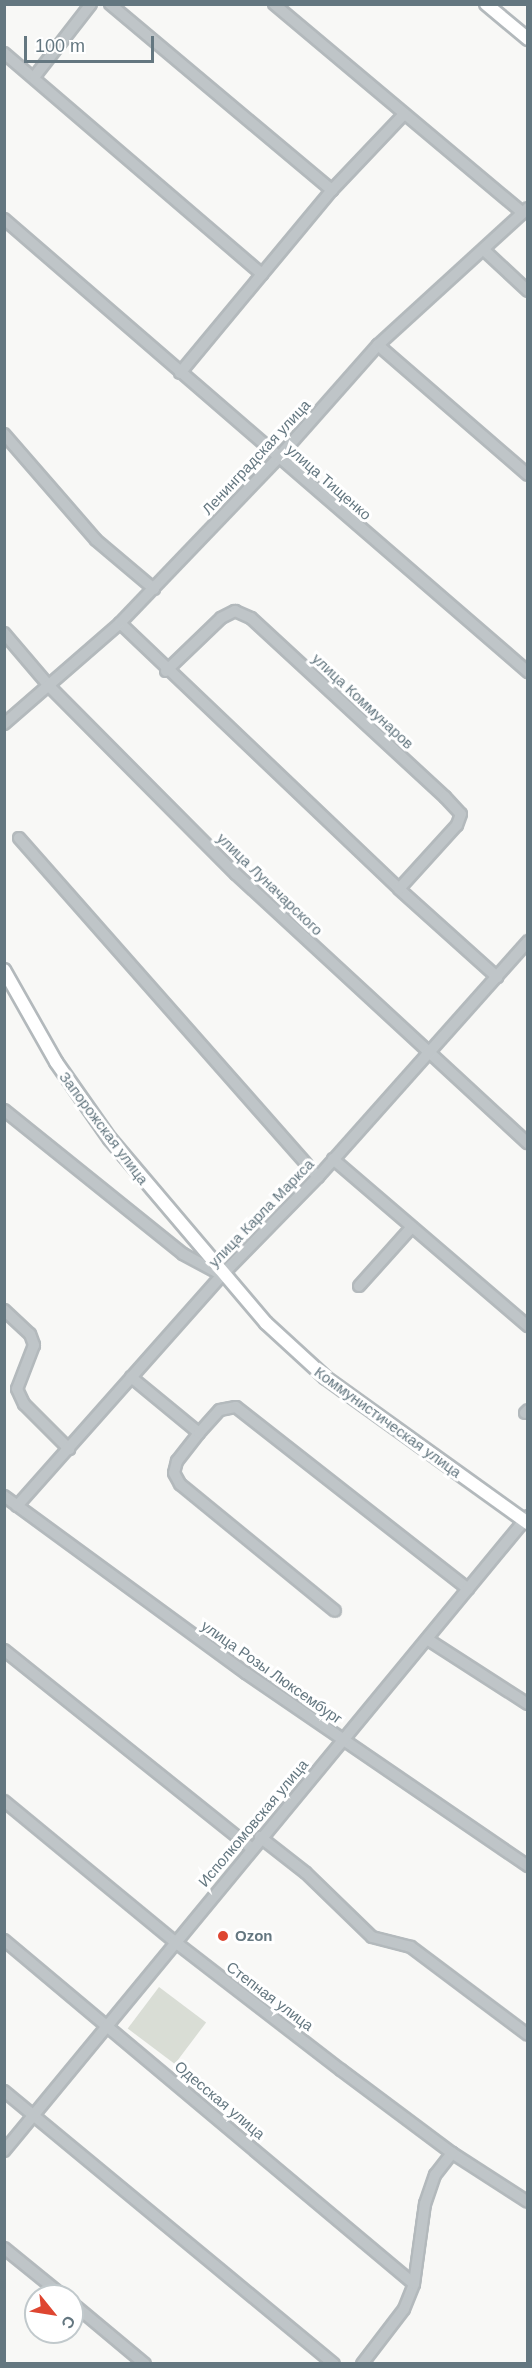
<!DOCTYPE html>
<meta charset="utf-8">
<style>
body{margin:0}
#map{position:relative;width:532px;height:2368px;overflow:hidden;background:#f8f8f6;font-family:Arial,sans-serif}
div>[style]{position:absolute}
.green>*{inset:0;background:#d9ddd5;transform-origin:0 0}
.roads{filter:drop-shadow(2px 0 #b3b9bc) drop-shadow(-2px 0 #b3b9bc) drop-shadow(0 2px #b3b9bc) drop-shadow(0 -2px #b3b9bc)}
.minor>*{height:10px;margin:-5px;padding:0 5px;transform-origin:5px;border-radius:5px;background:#bfc5c8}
.major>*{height:12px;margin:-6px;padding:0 6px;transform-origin:6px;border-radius:6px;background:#fff}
.dots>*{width:16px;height:16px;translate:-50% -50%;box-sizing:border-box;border:3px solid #fff;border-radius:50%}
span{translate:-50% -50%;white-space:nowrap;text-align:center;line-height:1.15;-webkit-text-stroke:6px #fff;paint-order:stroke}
.street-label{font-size:15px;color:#647780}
.poi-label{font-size:15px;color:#647780;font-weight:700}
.left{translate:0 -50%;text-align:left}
.frame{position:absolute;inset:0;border:6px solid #647780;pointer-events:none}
.north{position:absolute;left:24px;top:2284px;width:60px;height:60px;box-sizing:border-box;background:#fff;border:2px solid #c1c9cc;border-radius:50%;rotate:120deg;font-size:16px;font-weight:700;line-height:24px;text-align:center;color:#647780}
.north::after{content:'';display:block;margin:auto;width:21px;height:27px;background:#de4631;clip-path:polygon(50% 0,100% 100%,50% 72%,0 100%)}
.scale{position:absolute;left:24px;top:36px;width:130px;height:27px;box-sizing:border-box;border:3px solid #647780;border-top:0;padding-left:8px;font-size:18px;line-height:21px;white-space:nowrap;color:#647780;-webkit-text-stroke:4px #fff;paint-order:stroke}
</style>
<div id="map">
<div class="green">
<div style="left:159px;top:1987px;width:59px;height:52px;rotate:37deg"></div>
</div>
<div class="roads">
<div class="minor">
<div style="left:110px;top:4px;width:290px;rotate:40deg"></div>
<div style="left:274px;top:4px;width:325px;rotate:40deg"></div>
<div style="left:4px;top:53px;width:340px;rotate:40.6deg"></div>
<div style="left:35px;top:76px;width:91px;rotate:-52.1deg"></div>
<div style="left:4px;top:219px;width:693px;rotate:40.84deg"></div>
<div style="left:484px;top:250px;width:60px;rotate:43deg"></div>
<div style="left:378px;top:345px;width:198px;rotate:40.9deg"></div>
<div style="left:180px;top:373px;width:238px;rotate:-50.3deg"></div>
<div style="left:332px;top:190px;width:105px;rotate:-46.5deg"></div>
<div style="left:4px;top:434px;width:140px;rotate:49deg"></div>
<div style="left:96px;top:540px;width:76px;rotate:40.2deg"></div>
<div style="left:120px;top:623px;width:385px;rotate:43.6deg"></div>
<div style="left:399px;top:889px;width:132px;rotate:41.9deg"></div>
<div style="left:4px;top:633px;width:71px;rotate:49.6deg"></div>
<div style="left:50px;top:687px;width:264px;rotate:45.2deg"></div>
<div style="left:236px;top:874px;width:397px;rotate:42.7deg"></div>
<div style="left:166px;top:671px;width:76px;rotate:-43.9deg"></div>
<div style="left:221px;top:618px;width:16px;rotate:-27deg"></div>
<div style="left:235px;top:611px;width:17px;rotate:24deg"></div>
<div style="left:251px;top:618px;width:264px;rotate:42.7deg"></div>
<div style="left:445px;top:797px;width:23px;rotate:47deg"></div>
<div style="left:461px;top:814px;width:12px;rotate:110deg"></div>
<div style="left:457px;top:825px;width:86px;rotate:132.2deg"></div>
<div style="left:4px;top:724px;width:154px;rotate:-41deg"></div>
<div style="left:120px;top:623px;width:228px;rotate:-46.2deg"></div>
<div style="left:278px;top:458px;width:151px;rotate:-48.5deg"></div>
<div style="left:378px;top:345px;width:203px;rotate:-42.4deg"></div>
<div style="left:19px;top:838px;width:452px;rotate:48.6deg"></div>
<div style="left:4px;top:1110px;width:230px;rotate:38.8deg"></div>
<div style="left:183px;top:1254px;width:44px;rotate:28.3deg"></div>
<div style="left:333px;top:1159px;width:257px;rotate:40.6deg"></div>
<div style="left:359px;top:1286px;width:79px;rotate:-48.1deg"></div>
<div style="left:4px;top:1310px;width:35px;rotate:43deg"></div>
<div style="left:30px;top:1334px;width:12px;rotate:70deg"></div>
<div style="left:34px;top:1345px;width:47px;rotate:111.1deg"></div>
<div style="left:17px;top:1389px;width:17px;rotate:65deg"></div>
<div style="left:24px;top:1404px;width:64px;rotate:45deg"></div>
<div style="left:131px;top:1377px;width:88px;rotate:39.5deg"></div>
<div style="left:199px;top:1433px;width:36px;rotate:128deg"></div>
<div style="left:177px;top:1461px;width:12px;rotate:104deg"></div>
<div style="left:174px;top:1473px;width:13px;rotate:61deg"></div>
<div style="left:180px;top:1484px;width:200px;rotate:39.3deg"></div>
<div style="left:525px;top:1413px;width:4px;rotate:-45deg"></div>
<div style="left:199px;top:1433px;width:31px;rotate:-48deg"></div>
<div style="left:220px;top:1410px;width:16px;rotate:-11deg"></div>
<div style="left:236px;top:1407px;width:295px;rotate:38.1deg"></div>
<div style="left:4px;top:1496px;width:300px;rotate:36.2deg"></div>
<div style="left:246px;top:1673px;width:342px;rotate:34.4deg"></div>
<div style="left:17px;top:1506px;width:309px;rotate:-48.4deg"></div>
<div style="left:222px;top:1275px;width:137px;rotate:-45.6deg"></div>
<div style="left:318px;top:1177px;width:316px;rotate:-48.3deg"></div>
<div style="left:427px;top:1639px;width:120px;rotate:32.8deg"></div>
<div style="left:4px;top:1650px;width:317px;rotate:38.7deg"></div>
<div style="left:4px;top:1801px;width:220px;rotate:39.5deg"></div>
<div style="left:174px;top:1941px;width:211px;rotate:37.7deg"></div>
<div style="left:341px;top:2070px;width:139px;rotate:36.8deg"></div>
<div style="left:452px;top:2153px;width:90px;rotate:32.8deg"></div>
<div style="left:260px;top:1837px;width:58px;rotate:38deg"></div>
<div style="left:306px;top:1873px;width:92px;rotate:44.1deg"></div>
<div style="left:372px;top:1937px;width:40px;rotate:14.4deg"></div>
<div style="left:411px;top:1947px;width:146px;rotate:36.9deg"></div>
<div style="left:4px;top:1940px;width:535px;rotate:40deg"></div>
<div style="left:4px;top:2091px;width:428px;rotate:39.6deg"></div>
<div style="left:4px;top:2151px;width:823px;rotate:-50.47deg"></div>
<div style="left:4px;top:2248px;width:76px;rotate:39.1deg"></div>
<div style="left:72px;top:2303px;width:95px;rotate:39.9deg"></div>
<div style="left:362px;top:2364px;width:69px;rotate:-52.6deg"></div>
<div style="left:404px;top:2309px;width:27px;rotate:-68deg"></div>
<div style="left:414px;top:2284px;width:81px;rotate:-82.2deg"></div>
<div style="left:425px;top:2204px;width:31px;rotate:-71deg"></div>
<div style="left:435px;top:2175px;width:28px;rotate:-52deg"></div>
</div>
<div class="major">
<div style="left:486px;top:4px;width:55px;rotate:39.8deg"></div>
<div style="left:4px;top:970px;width:106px;rotate:60.5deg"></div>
<div style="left:56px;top:1062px;width:94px;rotate:55deg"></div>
<div style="left:110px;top:1139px;width:241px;rotate:49.7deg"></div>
<div style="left:266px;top:1323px;width:81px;rotate:42.5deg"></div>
<div style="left:326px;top:1378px;width:249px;rotate:35.7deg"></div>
</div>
</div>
<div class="dots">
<div style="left:223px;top:1936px;background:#de4631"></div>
</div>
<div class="street-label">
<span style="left:256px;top:457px;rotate:-47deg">Ленинградская улица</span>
<span style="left:329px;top:482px;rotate:41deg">улица Тищенко</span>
<span style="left:363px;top:701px;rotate:43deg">улица Коммунаров</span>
<span style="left:270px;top:884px;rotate:44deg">улица Луначарского</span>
<span style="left:104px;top:1128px;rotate:53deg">Запорожская улица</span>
<span style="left:261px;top:1213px;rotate:-46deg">улица Карла Маркса</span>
<span style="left:388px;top:1422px;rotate:36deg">Коммунистическая улица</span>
<span style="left:272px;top:1672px;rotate:35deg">улица Розы Люксембург</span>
<span style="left:253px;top:1823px;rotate:-50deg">Исполкомовская улица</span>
<span style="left:270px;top:1996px;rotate:37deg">Степная улица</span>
<span style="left:220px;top:2100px;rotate:40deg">Одесская улица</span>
</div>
<div class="poi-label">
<span class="left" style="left:235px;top:1936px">Ozon</span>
</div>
<div class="frame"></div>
<div class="north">С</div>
<div class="scale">100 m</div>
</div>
